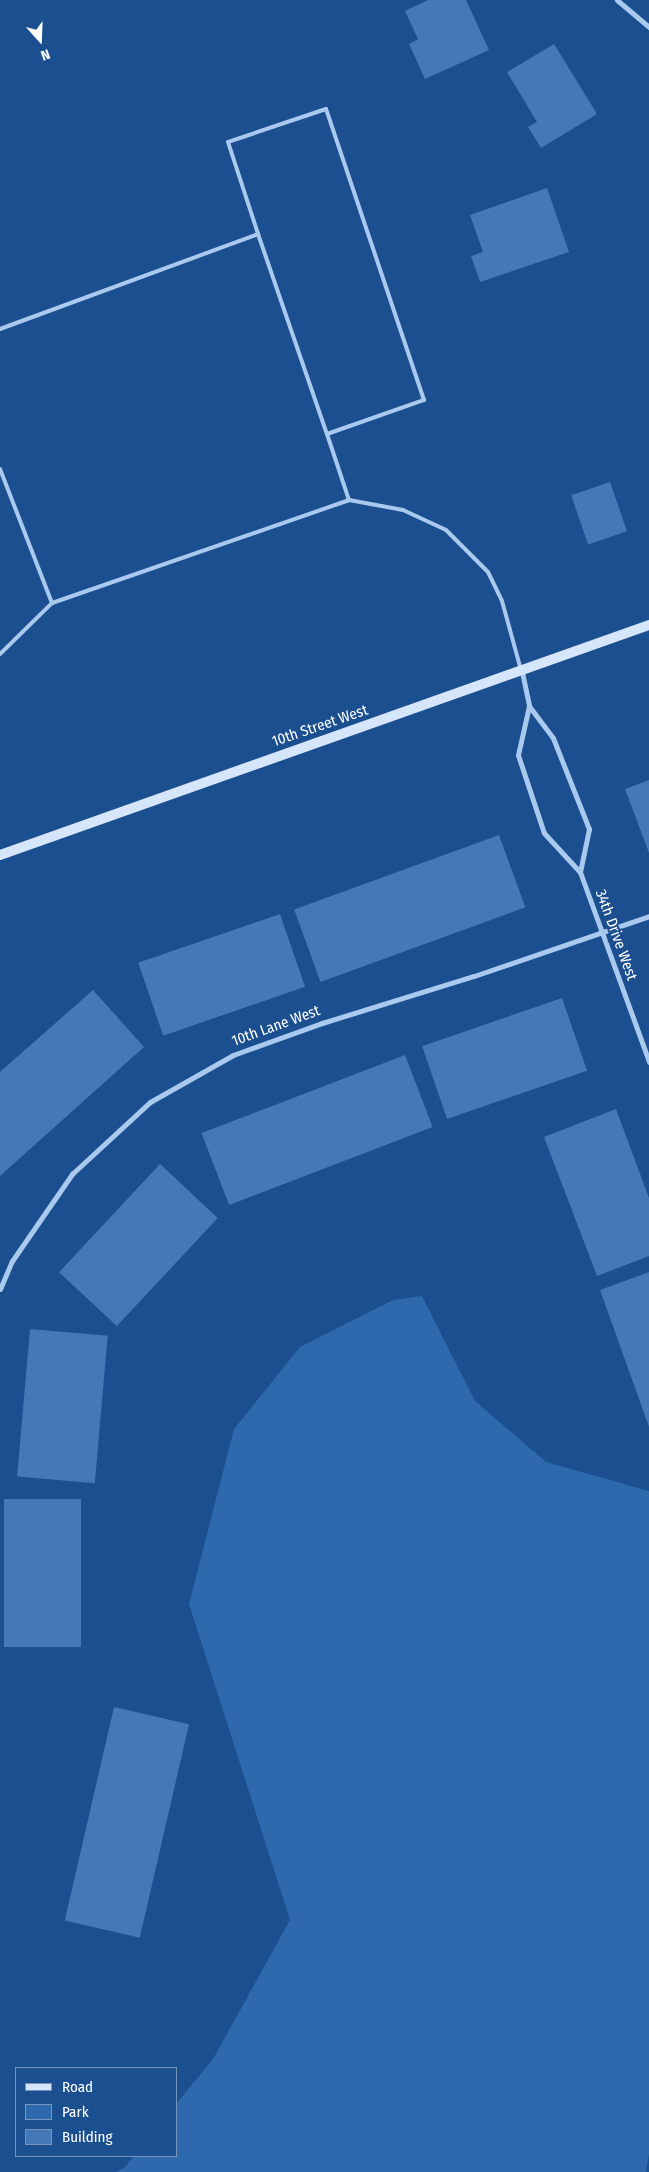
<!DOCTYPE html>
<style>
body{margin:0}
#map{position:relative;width:649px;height:2172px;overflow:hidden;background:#1b4f8f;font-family:"Fira Sans Condensed",sans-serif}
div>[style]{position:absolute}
.green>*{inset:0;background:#2e69ad}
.building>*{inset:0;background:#4478b7;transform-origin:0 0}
.lane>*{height:4px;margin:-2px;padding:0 2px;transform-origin:2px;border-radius:2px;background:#a9c9ee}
.street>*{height:5px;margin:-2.5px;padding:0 2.5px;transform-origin:2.5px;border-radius:2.5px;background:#a9c9ee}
.secondary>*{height:10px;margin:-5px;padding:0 5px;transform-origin:5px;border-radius:5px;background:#d6e6fa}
span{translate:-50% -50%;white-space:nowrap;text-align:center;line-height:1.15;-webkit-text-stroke:4px #1b4f8f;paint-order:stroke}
.street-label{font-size:15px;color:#fff}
.legend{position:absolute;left:15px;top:2067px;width:162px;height:90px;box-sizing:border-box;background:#1b4f8f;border:1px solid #7695bc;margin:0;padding:6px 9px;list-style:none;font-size:15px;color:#fff}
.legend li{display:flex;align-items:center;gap:10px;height:25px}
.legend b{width:25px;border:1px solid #7695bc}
.north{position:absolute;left:15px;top:15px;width:50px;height:50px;-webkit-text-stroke:4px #1b4f8f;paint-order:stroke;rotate:160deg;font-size:14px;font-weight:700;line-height:20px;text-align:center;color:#fff}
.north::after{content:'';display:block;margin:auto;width:18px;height:22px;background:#fff;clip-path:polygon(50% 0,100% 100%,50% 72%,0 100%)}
</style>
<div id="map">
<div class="green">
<div style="clip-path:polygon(422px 1296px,475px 1401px,546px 1462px,649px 1491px,649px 2154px,646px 2172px,116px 2172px,125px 2167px,134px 2156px,176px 2156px,176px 2104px,213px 2059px,290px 1920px,189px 1604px,234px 1429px,300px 1347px,393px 1300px)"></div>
</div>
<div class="building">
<div style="clip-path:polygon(428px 0,466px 0,489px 50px,425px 79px,409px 44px,418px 39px,405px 11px)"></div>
<div style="clip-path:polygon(554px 44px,597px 114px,541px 148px,528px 127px,537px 122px,507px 72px)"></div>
<div style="clip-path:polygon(547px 188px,569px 252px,480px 282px,471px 256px,483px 252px,470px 215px)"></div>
<div style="left:610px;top:482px;width:52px;height:41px;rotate:71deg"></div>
<div style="clip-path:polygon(649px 780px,649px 853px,625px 789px)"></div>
<div style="left:499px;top:835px;width:77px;height:218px;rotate:70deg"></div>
<div style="left:280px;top:914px;width:77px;height:150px;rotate:71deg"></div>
<div style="clip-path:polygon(93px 990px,144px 1047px,0 1176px,0 1072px)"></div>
<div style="left:562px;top:998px;width:77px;height:148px;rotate:71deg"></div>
<div style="left:405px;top:1055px;width:77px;height:218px;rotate:69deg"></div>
<div style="clip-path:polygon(616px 1109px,649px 1198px,649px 1256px,597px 1276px,544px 1137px)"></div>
<div style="left:160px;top:1164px;width:79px;height:148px;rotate:43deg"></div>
<div style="clip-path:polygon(649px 1272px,649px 1427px,600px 1290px)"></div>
<div style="left:30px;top:1329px;width:78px;height:148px;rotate:5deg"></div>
<div style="left:81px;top:1499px;width:148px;height:77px;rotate:90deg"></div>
<div style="left:114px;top:1707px;width:77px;height:219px;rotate:13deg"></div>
</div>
<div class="lane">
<div style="left:0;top:329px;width:275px;rotate:-20.2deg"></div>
<div style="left:327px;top:434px;width:103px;rotate:-19.3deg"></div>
<div style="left:424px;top:400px;width:307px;rotate:-108.6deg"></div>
<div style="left:326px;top:109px;width:103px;rotate:161.4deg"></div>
<div style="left:228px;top:142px;width:97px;rotate:71.9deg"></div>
<div style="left:258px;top:234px;width:212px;rotate:71deg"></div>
<div style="left:327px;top:434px;width:70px;rotate:71.6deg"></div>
<div style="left:0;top:469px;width:144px;rotate:68.8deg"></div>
<div style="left:0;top:654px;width:73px;rotate:-44.4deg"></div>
<div style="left:52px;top:603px;width:314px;rotate:-19.1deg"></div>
<div style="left:349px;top:500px;width:55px;rotate:10.5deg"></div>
<div style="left:403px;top:510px;width:47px;rotate:24.9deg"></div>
<div style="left:446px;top:530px;width:59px;rotate:45deg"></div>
<div style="left:488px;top:572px;width:32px;rotate:64deg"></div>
<div style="left:502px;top:601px;width:72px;rotate:74.6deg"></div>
</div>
<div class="street">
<div style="left:617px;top:0;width:42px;rotate:40.2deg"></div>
<div style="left:522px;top:672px;width:35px;rotate:78deg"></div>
<div style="left:529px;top:706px;width:50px;rotate:102.7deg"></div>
<div style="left:518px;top:755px;width:82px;rotate:71.6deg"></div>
<div style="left:544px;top:833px;width:53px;rotate:47.3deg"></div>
<div style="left:580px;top:872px;width:202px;rotate:70deg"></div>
<div style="left:529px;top:706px;width:40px;rotate:53deg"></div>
<div style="left:553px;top:738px;width:98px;rotate:68.4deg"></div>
<div style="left:589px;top:829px;width:44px;rotate:101.8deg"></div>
<div style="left:0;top:1289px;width:30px;rotate:-67deg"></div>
<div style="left:12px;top:1261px;width:106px;rotate:-55.4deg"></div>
<div style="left:72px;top:1174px;width:106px;rotate:-42.7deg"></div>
<div style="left:150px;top:1102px;width:95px;rotate:-29.5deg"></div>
<div style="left:233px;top:1055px;width:95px;rotate:-19.8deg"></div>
<div style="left:322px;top:1023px;width:159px;rotate:-17.2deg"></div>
<div style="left:474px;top:976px;width:185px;rotate:-18.9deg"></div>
</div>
<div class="secondary">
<div style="left:0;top:855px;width:689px;rotate:-19.51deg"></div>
</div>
<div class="street-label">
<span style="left:320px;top:726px;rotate:-19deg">10th Street West</span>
<span style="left:616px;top:935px;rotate:70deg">34th Drive West</span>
<span style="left:276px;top:1026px;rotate:-20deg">10th Lane West</span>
</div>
<ul class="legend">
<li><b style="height:6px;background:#d6e6fa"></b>Road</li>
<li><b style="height:14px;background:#2e69ad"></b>Park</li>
<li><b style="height:14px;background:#4478b7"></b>Building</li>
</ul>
<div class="north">N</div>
</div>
